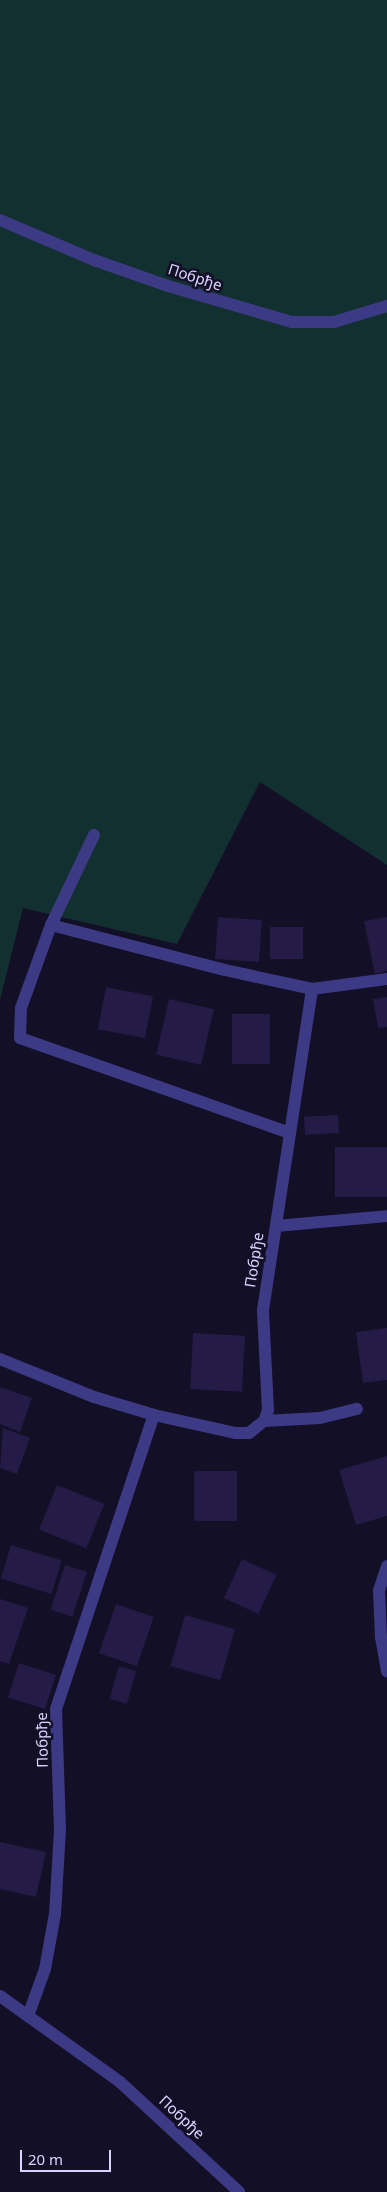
<!DOCTYPE html>
<meta charset="utf-8">
<style>
body{margin:0}
#map{position:relative;width:387px;height:2192px;overflow:hidden;background:#130f26;font-family:"Noto Sans",sans-serif}
div>[style]{position:absolute}
.green>*{inset:0;background:#12302f}
.building>*{inset:0;background:#241b47;transform-origin:0 0}
.minor>*{height:12px;margin:-6px;padding:0 6px;transform-origin:6px;border-radius:6px;background:#3d3a85}
span{translate:-50% -50%;white-space:nowrap;text-align:center;line-height:1.15;-webkit-text-stroke:5px #130f26;paint-order:stroke}
.street-label{font-size:15px;color:#d9d4ff}
.scale{position:absolute;left:20px;top:2150px;width:91px;height:22px;box-sizing:border-box;border:2px solid #d9d4ff;border-top:0;padding-left:6px;font-size:15px;line-height:18px;white-space:nowrap;color:#d9d4ff;-webkit-text-stroke:4px #130f26;paint-order:stroke}
</style>
<div id="map">
<div class="green">
<div style="clip-path:polygon(0 0,387px 0,387px 865px,260px 782px,177px 944px,23px 908px,0 1000px)"></div>
</div>
<div class="building">
<div style="left:218px;top:917px;width:44px;height:42px;rotate:4deg"></div>
<div style="clip-path:polygon(387px 917px,387px 971px,375px 974px,364px 921px)"></div>
<div style="left:270px;top:927px;width:33px;height:32px"></div>
<div style="left:106px;top:987px;width:48px;height:43px;rotate:11deg"></div>
<div style="clip-path:polygon(387px 997px,387px 1027px,378px 1028px,373px 999px)"></div>
<div style="left:169px;top:999px;width:46px;height:57px;rotate:13deg"></div>
<div style="left:232px;top:1014px;width:38px;height:50px"></div>
<div style="left:338px;top:1115px;width:18px;height:34px;rotate:87deg"></div>
<div style="left:387px;top:1147px;width:50px;height:52px;rotate:90deg"></div>
<div style="clip-path:polygon(387px 1328px,387px 1380px,363px 1383px,356px 1332px)"></div>
<div style="left:193px;top:1333px;width:52px;height:56px;rotate:3deg"></div>
<div style="clip-path:polygon(0 1387px,32px 1398px,20px 1432px,0 1424px)"></div>
<div style="clip-path:polygon(3px 1428px,30px 1438px,17px 1474px,0 1468px)"></div>
<div style="clip-path:polygon(387px 1456px,387px 1516px,356px 1525px,339px 1470px)"></div>
<div style="left:194px;top:1471px;width:43px;height:50px"></div>
<div style="left:57px;top:1485px;width:51px;height:48px;rotate:22deg"></div>
<div style="left:11px;top:1545px;width:53px;height:35px;rotate:17deg"></div>
<div style="left:242px;top:1559px;width:38px;height:43px;rotate:25deg"></div>
<div style="left:65px;top:1565px;width:23px;height:47px;rotate:18deg"></div>
<div style="clip-path:polygon(0 1599px,28px 1608px,9px 1664px,0 1661px)"></div>
<div style="left:116px;top:1604px;width:40px;height:52px;rotate:19deg"></div>
<div style="left:185px;top:1615px;width:52px;height:53px;rotate:16deg"></div>
<div style="left:19px;top:1663px;width:39px;height:36px;rotate:18deg"></div>
<div style="left:119px;top:1666px;width:18px;height:34px;rotate:16deg"></div>
<div style="clip-path:polygon(0 1842px,46px 1852px,36px 1897px,0 1889px)"></div>
</div>
<div class="minor">
<div style="left:0;top:220px;width:102px;rotate:23.1deg"></div>
<div style="left:94px;top:260px;width:78px;rotate:19.4deg"></div>
<div style="left:168px;top:286px;width:129px;rotate:16.2deg"></div>
<div style="left:292px;top:322px;width:42px"></div>
<div style="left:334px;top:322px;width:55px;rotate:-16.8deg"></div>
<div style="left:94px;top:835px;width:100px;rotate:115.5deg"></div>
<div style="left:51px;top:925px;width:88px;rotate:109.9deg"></div>
<div style="left:21px;top:1008px;width:30px;rotate:92deg"></div>
<div style="left:20px;top:1038px;width:286px;rotate:19.4deg"></div>
<div style="left:51px;top:925px;width:180px;rotate:14.5deg"></div>
<div style="left:225px;top:970px;width:89px;rotate:12.3deg"></div>
<div style="left:312px;top:989px;width:76px;rotate:-7.6deg"></div>
<div style="left:276px;top:1226px;width:111px;rotate:-5.1deg"></div>
<div style="left:0;top:1359px;width:101px;rotate:22deg"></div>
<div style="left:94px;top:1397px;width:63px;rotate:16.7deg"></div>
<div style="left:154px;top:1415px;width:84px;rotate:12.4deg"></div>
<div style="left:236px;top:1433px;width:13px"></div>
<div style="left:249px;top:1433px;width:19px;rotate:-39deg"></div>
<div style="left:264px;top:1421px;width:12px;rotate:-70deg"></div>
<div style="left:268px;top:1410px;width:100px;rotate:-92.9deg"></div>
<div style="left:263px;top:1310px;width:325px;rotate:-81.3deg"></div>
<div style="left:264px;top:1421px;width:56px;rotate:-3.1deg"></div>
<div style="left:320px;top:1418px;width:38px;rotate:-14deg"></div>
<div style="left:387px;top:1566px;width:25px;rotate:108deg"></div>
<div style="left:379px;top:1590px;width:47px;rotate:87.6deg"></div>
<div style="left:381px;top:1637px;width:35px;rotate:80deg"></div>
<div style="left:0;top:1996px;width:148px;rotate:35.6deg"></div>
<div style="left:120px;top:2082px;width:162px;rotate:42.7deg"></div>
<div style="left:28px;top:2016px;width:50px;rotate:-70.1deg"></div>
<div style="left:45px;top:1969px;width:56px;rotate:-79.7deg"></div>
<div style="left:55px;top:1914px;width:84px;rotate:-86.6deg"></div>
<div style="left:60px;top:1830px;width:121px;rotate:-91.9deg"></div>
<div style="left:56px;top:1709px;width:310px;rotate:-71.6deg"></div>
</div>
<div class="street-label">
<span style="left:195px;top:277px;rotate:18deg">Побрђе</span>
<span style="left:254px;top:1260px;rotate:-81deg">Побрђе</span>
<span style="left:42px;top:1740px;rotate:-91deg">Побрђе</span>
<span style="left:182px;top:2117px;rotate:43deg">Побрђе</span>
</div>
<div class="scale">20 m</div>
</div>
